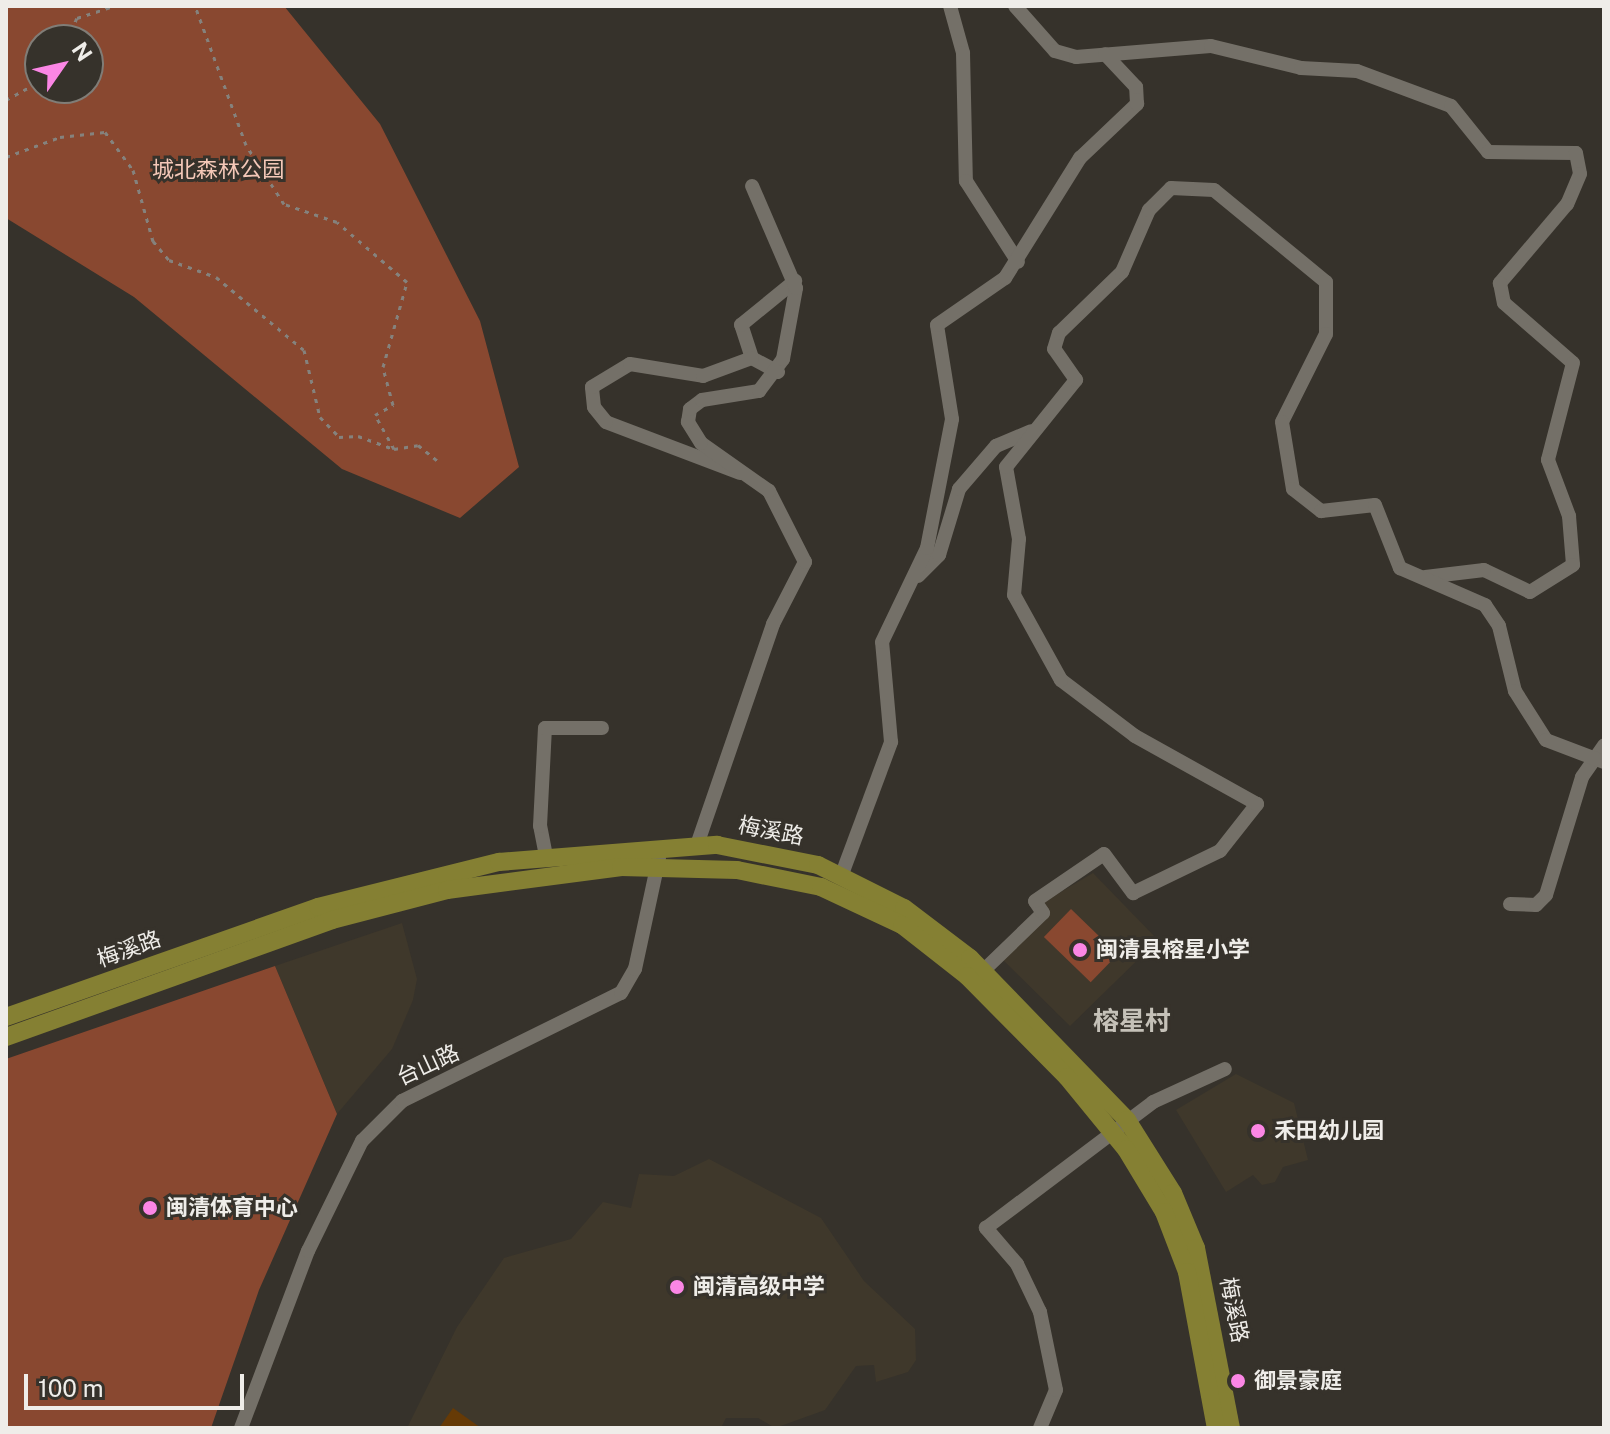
<!DOCTYPE html>
<meta charset="utf-8">
<style>
body{margin:0}
#map{position:relative;width:1610px;height:1434px;overflow:hidden;background:#36322b;font-family:"Public Sans","Noto Sans SC",sans-serif}
div>[style]{position:absolute}
.built>*{inset:0;background:#3f382b}
.green>*{inset:0;background:#894830;transform-origin:0 0}
.building>*{inset:0;background:#663a06}
.path>*{height:3px;margin-top:-1.5px;transform-origin:0;background:repeating-linear-gradient(90deg,#85827d 0 4px,transparent 0 10px)}
.minor>*{height:14px;margin:-7px;padding:0 7px;transform-origin:7px;border-radius:7px;background:#747068}
.major>*{height:18px;margin:-9px;padding:0 9px;transform-origin:9px;border-radius:9px;background:#858033}
.dots>*{width:22px;height:22px;translate:-50% -50%;box-sizing:border-box;border:4px solid #36322b;border-radius:50%}
span{translate:-50% -50%;white-space:nowrap;text-align:center;line-height:1.15;-webkit-text-stroke:6px #36322b;paint-order:stroke}
.park-label{font-size:22px;color:#f4c8b8}
.street-label{font-size:22px;color:#efede9}
.poi-label{font-size:22px;color:#efede9;font-weight:700}
.left{translate:0 -50%;text-align:left}
.quarter-label{font-size:26px;color:#c5c1b8;font-weight:700}
.frame{position:absolute;inset:0;border:8px solid #efede9;pointer-events:none}
.north{position:absolute;left:24px;top:24px;width:80px;height:80px;box-sizing:border-box;background:#36322b;border:2px solid #807d77;border-radius:50%;rotate:56deg;font-size:22px;font-weight:700;line-height:32px;text-align:center;color:#efede9}
.north::after{content:'';display:block;margin:auto;width:28px;height:36px;background:#fb86e5;clip-path:polygon(50% 0,100% 100%,50% 72%,0 100%)}
.scale{position:absolute;left:24px;top:1374px;width:220px;height:36px;box-sizing:border-box;border:4px solid #efede9;border-top:0;padding-left:10px;font-size:24px;line-height:28px;white-space:nowrap;color:#efede9;-webkit-text-stroke:6px #36322b;paint-order:stroke}
</style>
<div id="map">
<div class="built">
<div style="clip-path:polygon(1093px 873px,1158px 940px,1070px 1026px,1003px 960px,1044px 902px)"></div>
<div style="clip-path:polygon(402px 923px,417px 979px,413px 1000px,392px 1049px,337px 1114px,275px 966px)"></div>
<div style="clip-path:polygon(1236px 1074px,1294px 1103px,1308px 1160px,1283px 1167px,1275px 1182px,1262px 1185px,1253px 1175px,1226px 1192px,1176px 1110px)"></div>
<div style="clip-path:polygon(709px 1159px,821px 1218px,864px 1281px,915px 1329px,916px 1360px,908px 1372px,876px 1382px,874px 1365px,856px 1366px,825px 1410px,775px 1428px,758px 1418px,726px 1418px,721px 1428px,407px 1428px,457px 1327px,504px 1258px,571px 1239px,603px 1202px,631px 1208px,639px 1174px,674px 1176px)"></div>
</div>
<div class="green">
<div style="clip-path:polygon(evenodd,6px 6px,284px 6px,380px 124px,480px 321px,519px 467px,460px 518px,342px 469px,134px 297px,6px 218px,6px 6px,40px 40px,88px 40px,88px 88px,40px 88px,40px 40px)"></div>
<div style="left:1071px;top:909px;width:65px;height:39px;rotate:44deg"></div>
<div style="clip-path:polygon(275px 966px,337px 1114px,259px 1290px,211px 1428px,6px 1428px,6px 1059px)"></div>
</div>
<div class="building">
<div style="clip-path:polygon(453px 1408px,481px 1428px,439px 1428px)"></div>
</div>
<div class="path">
<div style="left:67px;top:40px;width:24px;rotate:-66deg"></div>
<div style="left:77px;top:18px;width:40px;rotate:-18deg"></div>
<div style="left:6px;top:100px;width:39px;rotate:-29deg"></div>
<div style="left:6px;top:157px;width:58px;rotate:-20.3deg"></div>
<div style="left:60px;top:137px;width:45px;rotate:-6.3deg"></div>
<div style="left:105px;top:132px;width:47px;rotate:53.6deg"></div>
<div style="left:133px;top:170px;width:74px;rotate:74.3deg"></div>
<div style="left:153px;top:241px;width:25px;rotate:50deg"></div>
<div style="left:169px;top:260px;width:50px;rotate:19.9deg"></div>
<div style="left:216px;top:277px;width:114px;rotate:39.7deg"></div>
<div style="left:304px;top:350px;width:69px;rotate:76.6deg"></div>
<div style="left:320px;top:417px;width:28px;rotate:46deg"></div>
<div style="left:339px;top:437px;width:19px;rotate:-3deg"></div>
<div style="left:358px;top:436px;width:38px;rotate:20deg"></div>
<div style="left:394px;top:449px;width:39px;rotate:-119deg"></div>
<div style="left:375px;top:415px;width:21px;rotate:-29deg"></div>
<div style="left:393px;top:405px;width:39px;rotate:-105deg"></div>
<div style="left:383px;top:367px;width:88px;rotate:-74.2deg"></div>
<div style="left:407px;top:282px;width:92px;rotate:-139.4deg"></div>
<div style="left:337px;top:222px;width:56px;rotate:-161.2deg"></div>
<div style="left:284px;top:204px;width:70px;rotate:-122.8deg"></div>
<div style="left:246px;top:145px;width:148px;rotate:-110.1deg"></div>
<div style="left:394px;top:449px;width:24px;rotate:-9deg"></div>
<div style="left:418px;top:445px;width:28px;rotate:39deg"></div>
</div>
<div class="minor">
<div style="left:950px;top:6px;width:49px;rotate:74.5deg"></div>
<div style="left:963px;top:53px;width:128px;rotate:88.7deg"></div>
<div style="left:966px;top:181px;width:96px;rotate:57.3deg"></div>
<div style="left:1015px;top:6px;width:60px;rotate:48.4deg"></div>
<div style="left:1055px;top:51px;width:22px;rotate:16deg"></div>
<div style="left:1076px;top:57px;width:135px;rotate:-4.7deg"></div>
<div style="left:1211px;top:46px;width:93px;rotate:13.7deg"></div>
<div style="left:1301px;top:68px;width:56px;rotate:3.1deg"></div>
<div style="left:1357px;top:71px;width:100px;rotate:20.4deg"></div>
<div style="left:1451px;top:106px;width:59px;rotate:51.2deg"></div>
<div style="left:1488px;top:152px;width:88px;rotate:0.7deg"></div>
<div style="left:1576px;top:153px;width:21px;rotate:79deg"></div>
<div style="left:1580px;top:174px;width:33px;rotate:113deg"></div>
<div style="left:1567px;top:204px;width:104px;rotate:130.3deg"></div>
<div style="left:1500px;top:283px;width:20px;rotate:79deg"></div>
<div style="left:1504px;top:303px;width:91px;rotate:41deg"></div>
<div style="left:1573px;top:363px;width:100px;rotate:104.5deg"></div>
<div style="left:1548px;top:460px;width:60px;rotate:69.4deg"></div>
<div style="left:1569px;top:516px;width:49px;rotate:85.3deg"></div>
<div style="left:1573px;top:565px;width:51px;rotate:147.9deg"></div>
<div style="left:1530px;top:592px;width:51px;rotate:-154.4deg"></div>
<div style="left:1484px;top:570px;width:59px;rotate:173.2deg"></div>
<div style="left:778px;top:372px;width:30px;rotate:-152deg"></div>
<div style="left:752px;top:358px;width:35px;rotate:-108deg"></div>
<div style="left:741px;top:325px;width:70px;rotate:-39.2deg"></div>
<div style="left:740px;top:473px;width:143px;rotate:-159.2deg"></div>
<div style="left:606px;top:422px;width:19px;rotate:-129deg"></div>
<div style="left:594px;top:407px;width:20px;rotate:-96deg"></div>
<div style="left:592px;top:387px;width:44px;rotate:-31.2deg"></div>
<div style="left:630px;top:364px;width:74px;rotate:9.3deg"></div>
<div style="left:703px;top:376px;width:52px;rotate:-20.2deg"></div>
<div style="left:918px;top:576px;width:30px;rotate:-45deg"></div>
<div style="left:939px;top:555px;width:69px;rotate:-73.1deg"></div>
<div style="left:959px;top:489px;width:57px;rotate:-49.3deg"></div>
<div style="left:996px;top:446px;width:38px;rotate:-23deg"></div>
<div style="left:697px;top:845px;width:234px;rotate:-71deg"></div>
<div style="left:773px;top:624px;width:70px;rotate:-62.7deg"></div>
<div style="left:805px;top:562px;width:80px;rotate:-116.9deg"></div>
<div style="left:769px;top:491px;width:83px;rotate:-144.8deg"></div>
<div style="left:701px;top:443px;width:25px;rotate:-122deg"></div>
<div style="left:688px;top:422px;width:13px;rotate:-81deg"></div>
<div style="left:690px;top:409px;width:15px;rotate:-37deg"></div>
<div style="left:702px;top:400px;width:58px;rotate:-9deg"></div>
<div style="left:759px;top:391px;width:40px;rotate:-53deg"></div>
<div style="left:783px;top:359px;width:72px;rotate:-79.6deg"></div>
<div style="left:796px;top:288px;width:111px;rotate:-113.3deg"></div>
<div style="left:546px;top:856px;width:31px;rotate:-101deg"></div>
<div style="left:540px;top:826px;width:98px;rotate:-87.1deg"></div>
<div style="left:545px;top:728px;width:57px"></div>
<div style="left:842px;top:874px;width:141px;rotate:-69.6deg"></div>
<div style="left:891px;top:742px;width:100px;rotate:-95.1deg"></div>
<div style="left:882px;top:642px;width:104px;rotate:-64.4deg"></div>
<div style="left:927px;top:548px;width:131px;rotate:-79deg"></div>
<div style="left:952px;top:419px;width:95px;rotate:-99.1deg"></div>
<div style="left:937px;top:325px;width:83px;rotate:-34.7deg"></div>
<div style="left:1005px;top:278px;width:142px;rotate:-58deg"></div>
<div style="left:1080px;top:158px;width:79px;rotate:-43.5deg"></div>
<div style="left:1137px;top:104px;width:17px;rotate:-93deg"></div>
<div style="left:1136px;top:87px;width:45px;rotate:-133.2deg"></div>
<div style="left:1510px;top:904px;width:26px;rotate:2deg"></div>
<div style="left:1536px;top:905px;width:14px;rotate:-45deg"></div>
<div style="left:1546px;top:895px;width:123px;rotate:-73deg"></div>
<div style="left:1582px;top:777px;width:39px;rotate:-55deg"></div>
<div style="left:984px;top:970px;width:82px;rotate:-44deg"></div>
<div style="left:1043px;top:913px;width:14px;rotate:-124deg"></div>
<div style="left:1035px;top:901px;width:83px;rotate:-34.3deg"></div>
<div style="left:1104px;top:854px;width:49px;rotate:53.4deg"></div>
<div style="left:1133px;top:893px;width:97px;rotate:-25.8deg"></div>
<div style="left:1220px;top:851px;width:60px;rotate:-51.8deg"></div>
<div style="left:1257px;top:804px;width:140px;rotate:-150.9deg"></div>
<div style="left:1135px;top:736px;width:93px;rotate:-142.9deg"></div>
<div style="left:1061px;top:680px;width:97px;rotate:-118.9deg"></div>
<div style="left:1014px;top:595px;width:56px;rotate:-84.9deg"></div>
<div style="left:1019px;top:539px;width:73px;rotate:-100.2deg"></div>
<div style="left:1006px;top:467px;width:112px;rotate:-51.2deg"></div>
<div style="left:1076px;top:380px;width:38px;rotate:-125deg"></div>
<div style="left:1054px;top:349px;width:17px;rotate:-73deg"></div>
<div style="left:1059px;top:333px;width:88px;rotate:-44.1deg"></div>
<div style="left:1122px;top:272px;width:68px;rotate:-66.5deg"></div>
<div style="left:1149px;top:210px;width:31px;rotate:-45deg"></div>
<div style="left:1171px;top:188px;width:43px;rotate:2.7deg"></div>
<div style="left:1214px;top:190px;width:145px;rotate:39.4deg"></div>
<div style="left:1326px;top:282px;width:52px;rotate:90deg"></div>
<div style="left:1326px;top:334px;width:98px;rotate:116.6deg"></div>
<div style="left:1282px;top:422px;width:68px;rotate:80.7deg"></div>
<div style="left:1293px;top:489px;width:36px;rotate:38deg"></div>
<div style="left:1321px;top:511px;width:54px;rotate:-6.3deg"></div>
<div style="left:1375px;top:505px;width:68px;rotate:68.4deg"></div>
<div style="left:1400px;top:568px;width:93px;rotate:23.5deg"></div>
<div style="left:1485px;top:605px;width:25px;rotate:56deg"></div>
<div style="left:1499px;top:626px;width:67px;rotate:76.2deg"></div>
<div style="left:1515px;top:691px;width:58px;rotate:57.7deg"></div>
<div style="left:1546px;top:740px;width:62px;rotate:20.8deg"></div>
<div style="left:241px;top:1428px;width:189px;rotate:-69.3deg"></div>
<div style="left:308px;top:1251px;width:123px;rotate:-63.9deg"></div>
<div style="left:362px;top:1141px;width:57px;rotate:-45deg"></div>
<div style="left:402px;top:1101px;width:244px;rotate:-26.3deg"></div>
<div style="left:621px;top:993px;width:28px;rotate:-60deg"></div>
<div style="left:635px;top:969px;width:114px;rotate:-77.8deg"></div>
<div style="left:1040px;top:1428px;width:41px;rotate:-67.2deg"></div>
<div style="left:1056px;top:1390px;width:80px;rotate:-101.6deg"></div>
<div style="left:1040px;top:1312px;width:53px;rotate:-115.6deg"></div>
<div style="left:1017px;top:1264px;width:48px;rotate:-130.7deg"></div>
<div style="left:986px;top:1228px;width:209px;rotate:-37deg"></div>
<div style="left:1153px;top:1102px;width:79px;rotate:-24.6deg"></div>
</div>
<div class="major">
<div style="left:6px;top:1017px;width:331px;rotate:-19.4deg"></div>
<div style="left:318px;top:907px;width:187px;rotate:-14deg"></div>
<div style="left:499px;top:862px;width:219px;rotate:-4.5deg"></div>
<div style="left:717px;top:845px;width:103px;rotate:11.2deg"></div>
<div style="left:818px;top:865px;width:96px;rotate:26.6deg"></div>
<div style="left:904px;top:908px;width:83px;rotate:37.1deg"></div>
<div style="left:970px;top:958px;width:226px;rotate:45.9deg"></div>
<div style="left:1127px;top:1120px;width:86px;rotate:57.8deg"></div>
<div style="left:1173px;top:1193px;width:60px;rotate:67.3deg"></div>
<div style="left:1196px;top:1248px;width:183px;rotate:79deg"></div>
<div style="left:6px;top:1037px;width:346px;rotate:-19.7deg"></div>
<div style="left:332px;top:920px;width:119px;rotate:-14.6deg"></div>
<div style="left:447px;top:890px;width:176px;rotate:-7.5deg"></div>
<div style="left:621px;top:867px;width:116px;rotate:1.5deg"></div>
<div style="left:737px;top:870px;width:86px;rotate:11.4deg"></div>
<div style="left:821px;top:887px;width:89px;rotate:25.1deg"></div>
<div style="left:902px;top:925px;width:83px;rotate:38.1deg"></div>
<div style="left:967px;top:976px;width:142px;rotate:45.3deg"></div>
<div style="left:1067px;top:1077px;width:93px;rotate:50.7deg"></div>
<div style="left:1126px;top:1149px;width:74px;rotate:58.9deg"></div>
<div style="left:1164px;top:1212px;width:64px;rotate:69deg"></div>
<div style="left:1187px;top:1272px;width:159px;rotate:79.5deg"></div>
</div>
<div class="dots">
<div style="left:1080px;top:950px;background:#fb86e5"></div>
<div style="left:1258px;top:1131px;background:#fb86e5"></div>
<div style="left:150px;top:1208px;background:#fb86e5"></div>
<div style="left:677px;top:1287px;background:#fb86e5"></div>
<div style="left:1238px;top:1381px;background:#fb86e5"></div>
</div>
<div class="park-label">
<span style="left:218px;top:170px">城北森林公园</span>
</div>
<div class="street-label">
<span style="left:771px;top:831px;rotate:11deg">梅溪路</span>
<span style="left:129px;top:949px;rotate:-20deg">梅溪路</span>
<span style="left:428px;top:1065px;rotate:-25deg">台山路</span>
<span style="left:1234px;top:1310px;rotate:79deg">梅溪路</span>
</div>
<div class="poi-label">
<span class="left" style="left:1096px;top:950px">闽清县榕星小学</span>
<span class="left" style="left:1274px;top:1131px">禾田幼儿园</span>
<span class="left" style="left:166px;top:1208px">闽清体育中心</span>
<span class="left" style="left:693px;top:1287px">闽清高级中学</span>
<span class="left" style="left:1254px;top:1381px">御景豪庭</span>
</div>
<div class="quarter-label">
<span style="left:1132px;top:1021px">榕星村</span>
</div>
<div class="frame"></div>
<div class="north">N</div>
<div class="scale">100 m</div>
</div>
